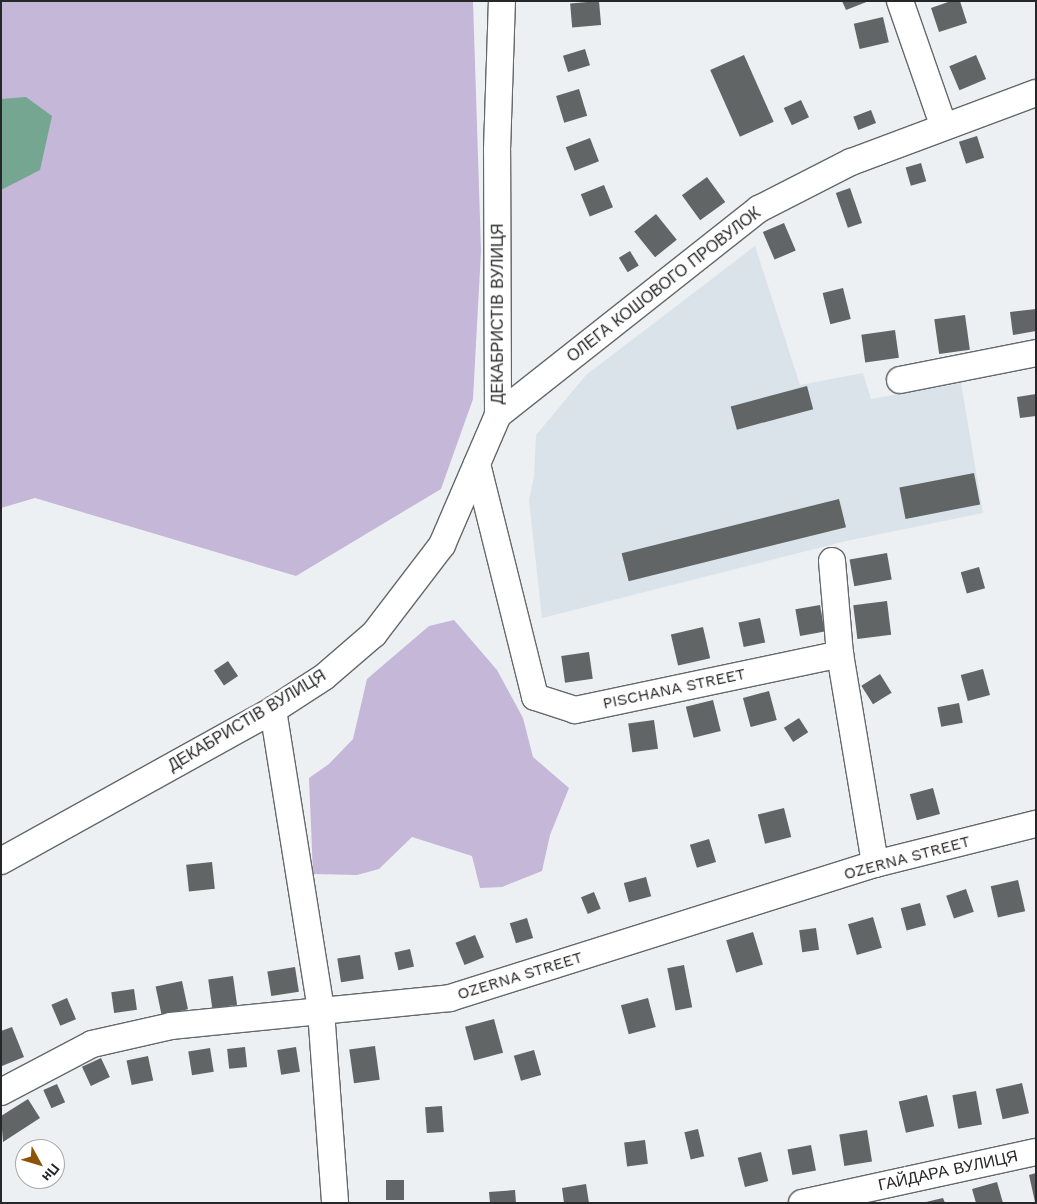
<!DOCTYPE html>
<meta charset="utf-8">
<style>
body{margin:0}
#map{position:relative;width:1037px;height:1204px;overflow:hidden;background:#edf0f2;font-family:"Work Sans",sans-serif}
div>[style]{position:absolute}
.built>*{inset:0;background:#d9e3e9}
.green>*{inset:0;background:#c4b7d7}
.water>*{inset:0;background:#75a692}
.building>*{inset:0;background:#616565;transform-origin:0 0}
.roads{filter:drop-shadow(1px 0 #65686a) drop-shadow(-1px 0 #65686a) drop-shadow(0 1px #65686a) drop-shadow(0 -1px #65686a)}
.minor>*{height:26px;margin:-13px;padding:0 13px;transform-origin:13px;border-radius:13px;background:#fff}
span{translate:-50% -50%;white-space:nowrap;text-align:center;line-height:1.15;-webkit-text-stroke:5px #fff;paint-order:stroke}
.street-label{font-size:16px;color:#262728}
.frame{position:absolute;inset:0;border:2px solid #262728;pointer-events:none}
.north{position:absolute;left:15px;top:1139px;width:50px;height:50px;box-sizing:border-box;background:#fff;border:1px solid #a8a9a9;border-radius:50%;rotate:129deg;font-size:14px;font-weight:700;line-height:20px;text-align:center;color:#262728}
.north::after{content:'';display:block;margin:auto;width:18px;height:22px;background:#8b5208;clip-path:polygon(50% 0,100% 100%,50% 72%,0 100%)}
</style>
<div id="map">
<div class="built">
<div style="clip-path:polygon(755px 246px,800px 385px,863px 373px,871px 399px,961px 383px,983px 513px,846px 541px,542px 618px,529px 500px,534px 476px,536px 435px,586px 375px)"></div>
</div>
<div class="green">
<div style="clip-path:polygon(1px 1px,473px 1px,481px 251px,473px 399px,441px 489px,296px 576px,35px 498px,1px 508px)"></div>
<div style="clip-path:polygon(454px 620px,497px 670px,523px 718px,533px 757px,569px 788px,550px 835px,542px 871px,502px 887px,480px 888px,472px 856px,412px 837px,379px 869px,357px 875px,313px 874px,309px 778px,329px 764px,353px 739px,367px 679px,429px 626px)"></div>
</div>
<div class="water">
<div style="clip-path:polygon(26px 97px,52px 116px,40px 170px,1px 190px,1px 99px)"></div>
</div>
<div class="building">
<div style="left:599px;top:1px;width:24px;height:29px;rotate:85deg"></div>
<div style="clip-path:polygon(842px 1px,869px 1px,846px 10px)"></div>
<div style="clip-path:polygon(951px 1px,960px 1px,967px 23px,939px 32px,931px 8px)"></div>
<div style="left:883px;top:17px;width:26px;height:30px;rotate:77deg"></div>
<div style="left:585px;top:49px;width:17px;height:23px;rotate:73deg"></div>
<div style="left:744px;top:55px;width:73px;height:37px;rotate:66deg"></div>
<div style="left:976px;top:55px;width:26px;height:29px;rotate:67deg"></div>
<div style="left:579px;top:89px;width:28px;height:24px;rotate:73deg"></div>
<div style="left:801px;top:100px;width:19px;height:19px;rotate:65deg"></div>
<div style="left:871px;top:110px;width:14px;height:19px;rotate:69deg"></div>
<div style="left:977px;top:136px;width:23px;height:19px;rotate:72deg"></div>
<div style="left:590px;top:138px;width:25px;height:26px;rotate:69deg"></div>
<div style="left:921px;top:163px;width:19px;height:16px;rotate:74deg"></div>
<div style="left:707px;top:177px;width:31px;height:31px;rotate:54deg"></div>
<div style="left:604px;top:185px;width:24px;height:25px;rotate:68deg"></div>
<div style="left:850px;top:188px;width:37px;height:15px;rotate:71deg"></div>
<div style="left:656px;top:214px;width:33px;height:28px;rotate:51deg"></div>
<div style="left:784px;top:223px;width:30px;height:23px;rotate:67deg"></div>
<div style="left:630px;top:251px;width:17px;height:13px;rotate:59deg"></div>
<div style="left:843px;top:288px;width:32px;height:21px;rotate:76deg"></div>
<div style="clip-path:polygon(1036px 309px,1036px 331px,1013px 335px,1010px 312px)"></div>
<div style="left:965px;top:315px;width:35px;height:31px;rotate:82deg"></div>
<div style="left:895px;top:330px;width:28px;height:34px;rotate:82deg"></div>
<div style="left:807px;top:386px;width:24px;height:79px;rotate:75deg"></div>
<div style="clip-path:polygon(1036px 394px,1036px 416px,1020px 418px,1017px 397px)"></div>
<div style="left:974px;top:473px;width:32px;height:76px;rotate:79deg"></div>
<div style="left:839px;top:499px;width:29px;height:224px;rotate:76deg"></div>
<div style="left:887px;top:553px;width:27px;height:38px;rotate:80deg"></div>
<div style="left:979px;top:567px;width:22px;height:19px;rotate:74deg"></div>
<div style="left:887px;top:601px;width:34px;height:34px;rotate:83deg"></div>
<div style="left:820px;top:605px;width:27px;height:25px;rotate:80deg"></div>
<div style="left:760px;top:618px;width:25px;height:22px;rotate:78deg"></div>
<div style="left:703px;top:627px;width:32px;height:33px;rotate:77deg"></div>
<div style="left:589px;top:652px;width:27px;height:28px;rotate:82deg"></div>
<div style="left:228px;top:661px;width:18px;height:17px;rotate:56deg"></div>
<div style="left:983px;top:669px;width:27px;height:23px;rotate:75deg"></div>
<div style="left:880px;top:674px;width:22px;height:22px;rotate:58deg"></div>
<div style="left:769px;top:691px;width:30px;height:27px;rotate:75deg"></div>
<div style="left:713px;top:700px;width:32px;height:28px;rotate:76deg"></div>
<div style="left:959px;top:703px;width:20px;height:22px;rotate:79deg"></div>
<div style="left:799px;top:718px;width:17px;height:18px;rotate:57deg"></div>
<div style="left:654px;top:720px;width:29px;height:26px;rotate:82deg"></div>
<div style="left:933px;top:788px;width:27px;height:24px;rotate:75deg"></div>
<div style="left:784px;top:808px;width:30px;height:27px;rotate:76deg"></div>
<div style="left:709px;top:839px;width:24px;height:20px;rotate:73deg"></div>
<div style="left:212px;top:862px;width:27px;height:26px;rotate:84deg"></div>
<div style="left:646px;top:877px;width:20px;height:23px;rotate:75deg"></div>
<div style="left:1018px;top:880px;width:32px;height:28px;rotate:77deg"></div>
<div style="left:966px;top:889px;width:24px;height:21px;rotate:71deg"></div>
<div style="left:594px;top:892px;width:18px;height:14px;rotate:68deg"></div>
<div style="left:920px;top:903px;width:23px;height:20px;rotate:75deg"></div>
<div style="left:873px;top:917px;width:32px;height:26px;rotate:74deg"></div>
<div style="left:527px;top:918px;width:21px;height:18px;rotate:73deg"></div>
<div style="left:816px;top:928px;width:22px;height:17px;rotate:82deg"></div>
<div style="left:753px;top:932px;width:34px;height:28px;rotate:73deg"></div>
<div style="left:475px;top:935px;width:24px;height:21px;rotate:68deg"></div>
<div style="left:410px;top:949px;width:18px;height:16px;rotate:77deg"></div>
<div style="left:360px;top:955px;width:24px;height:23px;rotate:81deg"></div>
<div style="left:684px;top:965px;width:43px;height:17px;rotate:79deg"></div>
<div style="left:295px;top:967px;width:25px;height:28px;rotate:81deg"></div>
<div style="left:233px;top:976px;width:29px;height:25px;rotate:82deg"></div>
<div style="left:182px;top:981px;width:29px;height:27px;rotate:78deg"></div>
<div style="left:134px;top:989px;width:21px;height:23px;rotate:82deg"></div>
<div style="left:67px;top:998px;width:23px;height:17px;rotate:67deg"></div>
<div style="left:648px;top:998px;width:30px;height:28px;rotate:75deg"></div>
<div style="left:494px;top:1019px;width:35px;height:30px;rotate:75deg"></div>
<div style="clip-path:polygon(12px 1027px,24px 1057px,2px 1066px,1px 1031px)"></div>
<div style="left:375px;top:1046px;width:34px;height:26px;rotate:82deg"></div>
<div style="left:245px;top:1047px;width:20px;height:18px;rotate:84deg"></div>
<div style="left:296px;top:1047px;width:25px;height:19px;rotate:81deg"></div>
<div style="left:210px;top:1048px;width:24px;height:22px;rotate:81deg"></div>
<div style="left:534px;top:1050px;width:26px;height:21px;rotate:74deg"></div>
<div style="left:148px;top:1056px;width:25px;height:22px;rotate:78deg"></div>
<div style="left:101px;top:1058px;width:21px;height:21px;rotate:65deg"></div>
<div style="left:1022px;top:1083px;width:31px;height:27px;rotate:77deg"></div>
<div style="left:57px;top:1084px;width:20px;height:15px;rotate:66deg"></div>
<div style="left:976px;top:1091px;width:34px;height:24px;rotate:80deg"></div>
<div style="left:927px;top:1095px;width:32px;height:29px;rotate:77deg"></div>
<div style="clip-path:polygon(28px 1099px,40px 1118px,3px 1142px,1px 1116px)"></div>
<div style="left:442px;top:1106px;width:26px;height:17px;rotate:86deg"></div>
<div style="left:698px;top:1129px;width:28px;height:14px;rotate:77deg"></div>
<div style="left:867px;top:1130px;width:32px;height:28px;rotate:81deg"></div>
<div style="left:645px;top:1140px;width:24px;height:21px;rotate:83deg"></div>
<div style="left:811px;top:1145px;width:26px;height:24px;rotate:79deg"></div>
<div style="left:761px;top:1152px;width:30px;height:24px;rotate:76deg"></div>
<div style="clip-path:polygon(1036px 1173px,1036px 1202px,1035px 1202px,1029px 1175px)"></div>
<div style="left:386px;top:1180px;width:18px;height:20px"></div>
<div style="clip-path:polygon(997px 1182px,1003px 1203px,976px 1203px,972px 1189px)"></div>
<div style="clip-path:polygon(586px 1184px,589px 1203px,564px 1203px,562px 1188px)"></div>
<div style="clip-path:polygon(515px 1190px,516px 1203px,490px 1203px,489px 1192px)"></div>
<div style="clip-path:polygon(943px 1198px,945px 1203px,926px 1203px,926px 1202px)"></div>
</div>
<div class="roads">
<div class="minor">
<div style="left:900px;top:1px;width:133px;rotate:70.8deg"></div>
<div style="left:900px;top:380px;width:139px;rotate:-11.2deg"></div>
<div style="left:498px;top:415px;width:333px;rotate:-38.3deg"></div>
<div style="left:759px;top:209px;width:103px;rotate:-27.1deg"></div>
<div style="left:851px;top:162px;width:197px;rotate:-20.5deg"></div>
<div style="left:477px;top:464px;width:240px;rotate:76deg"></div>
<div style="left:535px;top:697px;width:42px;rotate:18deg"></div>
<div style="left:575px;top:710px;width:271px;rotate:-11.9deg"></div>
<div style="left:840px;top:654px;width:213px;rotate:80.5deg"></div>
<div style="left:832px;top:561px;width:93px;rotate:85.1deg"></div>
<div style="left:273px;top:710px;width:305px;rotate:80.9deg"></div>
<div style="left:321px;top:1011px;width:193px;rotate:85.8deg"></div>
<div style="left:1px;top:861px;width:311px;rotate:-29deg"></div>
<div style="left:273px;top:710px;width:61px;rotate:-32.9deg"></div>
<div style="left:324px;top:677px;width:66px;rotate:-40.7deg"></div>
<div style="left:374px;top:634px;width:112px;rotate:-52.6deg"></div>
<div style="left:442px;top:545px;width:142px;rotate:-66.7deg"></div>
<div style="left:498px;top:415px;width:265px;rotate:-90.2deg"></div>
<div style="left:497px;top:150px;width:149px;rotate:-88.1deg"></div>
<div style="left:1px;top:1092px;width:103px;rotate:-27.8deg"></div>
<div style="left:92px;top:1044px;width:81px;rotate:-12.8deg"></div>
<div style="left:171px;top:1026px;width:280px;rotate:-5.7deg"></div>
<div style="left:450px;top:998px;width:446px;rotate:-17.5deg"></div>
<div style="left:875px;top:864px;width:166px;rotate:-14deg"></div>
<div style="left:802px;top:1203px;width:239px;rotate:-12.3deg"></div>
</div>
</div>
<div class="street-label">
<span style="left:664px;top:285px;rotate:-38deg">ОЛЕГА КОШОВОГО ПРОВУЛОК</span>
<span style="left:498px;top:314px;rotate:-90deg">ДЕКАБРИСТІВ ВУЛИЦЯ</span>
<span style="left:674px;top:689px;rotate:-12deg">PISCHANA STREET</span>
<span style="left:247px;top:721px;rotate:-31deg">ДЕКАБРИСТІВ ВУЛИЦЯ</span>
<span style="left:907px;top:858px;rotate:-15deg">OZERNA STREET</span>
<span style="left:520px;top:976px;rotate:-17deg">OZERNA STREET</span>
<span style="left:948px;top:1171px;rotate:-12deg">ГАЙДАРА ВУЛИЦЯ</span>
</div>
<div class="frame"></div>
<div class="north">Пн</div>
</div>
